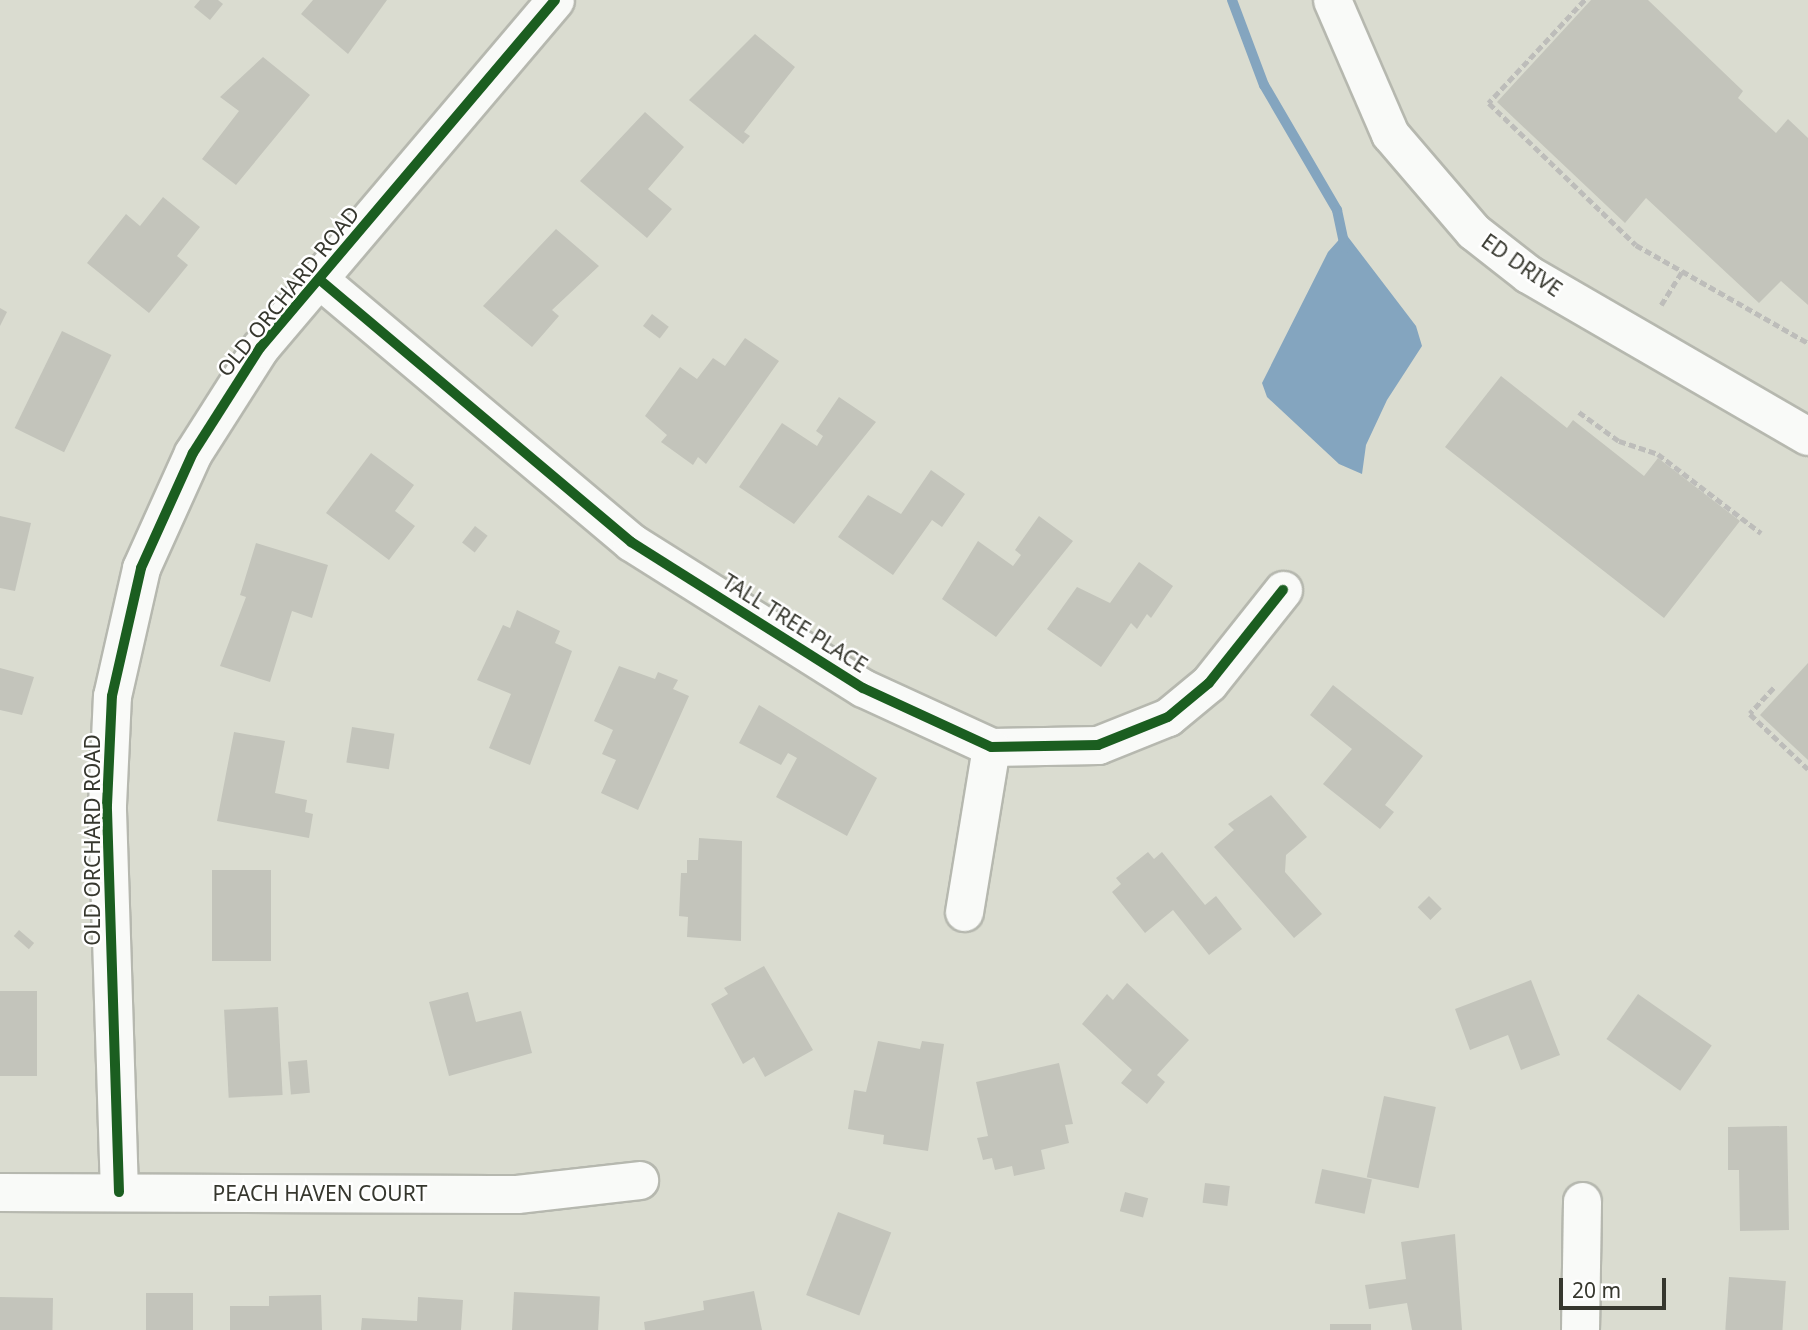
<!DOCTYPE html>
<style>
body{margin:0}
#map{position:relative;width:1808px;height:1330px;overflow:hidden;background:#dadcd0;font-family:"Noto Sans",sans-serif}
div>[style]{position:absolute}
.water>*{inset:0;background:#84a5bf}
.stream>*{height:10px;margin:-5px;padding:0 5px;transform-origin:5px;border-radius:5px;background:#84a5bf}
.building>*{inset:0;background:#c3c4bb;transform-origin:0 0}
.path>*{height:4.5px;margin-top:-2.25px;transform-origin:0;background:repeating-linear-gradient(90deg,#bdbdba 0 7px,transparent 0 10.5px)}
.roads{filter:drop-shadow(2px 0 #b6b8af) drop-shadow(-2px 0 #b6b8af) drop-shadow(0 2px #b6b8af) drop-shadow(0 -2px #b6b8af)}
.minor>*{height:37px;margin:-18.5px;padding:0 18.5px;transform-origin:18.5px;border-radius:18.5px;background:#f9faf8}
.cycleway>*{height:10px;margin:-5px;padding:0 5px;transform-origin:5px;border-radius:5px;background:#1b5e20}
span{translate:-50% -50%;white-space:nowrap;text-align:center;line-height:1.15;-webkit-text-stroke:5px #fff;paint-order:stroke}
.street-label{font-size:21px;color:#36372e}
.scale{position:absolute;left:1559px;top:1278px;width:107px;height:32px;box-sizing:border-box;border:4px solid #36372e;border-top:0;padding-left:9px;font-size:21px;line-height:24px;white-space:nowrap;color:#36372e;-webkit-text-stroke:5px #fff;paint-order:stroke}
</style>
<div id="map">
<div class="water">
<div style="clip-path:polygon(1345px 233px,1416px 326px,1422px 346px,1387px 400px,1366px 445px,1362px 474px,1339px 464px,1267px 397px,1262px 383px,1328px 252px)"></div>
</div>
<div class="stream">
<div style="left:1232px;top:0;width:91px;rotate:69.4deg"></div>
<div style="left:1264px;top:85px;width:145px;rotate:59.7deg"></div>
<div style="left:1337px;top:210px;width:39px;rotate:78deg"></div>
</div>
<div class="building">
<div style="clip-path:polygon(200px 0,218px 0,223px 4px,210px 20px,194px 7px)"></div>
<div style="clip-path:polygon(313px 0,387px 0,348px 54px,301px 14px)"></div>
<div style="clip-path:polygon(1591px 0,1648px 0,1743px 91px,1738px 98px,1776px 133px,1788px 119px,1808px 138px,1808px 305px,1781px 281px,1759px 303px,1646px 198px,1625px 223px,1497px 102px)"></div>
<div style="clip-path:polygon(755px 34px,795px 67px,744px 132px,750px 136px,743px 144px,689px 100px)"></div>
<div style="clip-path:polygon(263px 57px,310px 95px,236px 185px,202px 159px,239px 111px,220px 97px)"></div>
<div style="clip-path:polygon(645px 112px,684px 147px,648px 189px,672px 209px,647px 238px,580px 181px)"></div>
<div style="clip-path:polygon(163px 197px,200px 227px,177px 256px,188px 265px,149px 313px,87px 263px,126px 214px,140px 226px)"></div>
<div style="clip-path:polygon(556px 229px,599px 266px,552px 310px,559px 316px,532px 347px,483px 306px)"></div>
<div style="clip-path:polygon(0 308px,7px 312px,0 326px)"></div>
<div style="left:652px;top:314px;width:21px;height:15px;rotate:37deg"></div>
<div style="left:62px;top:331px;width:55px;height:108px;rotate:26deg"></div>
<div style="clip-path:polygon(745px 338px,779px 361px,706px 464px,698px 457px,693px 465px,661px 442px,667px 435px,645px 416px,680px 367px,697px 379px,713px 358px,725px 366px)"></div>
<div style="clip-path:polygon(1501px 376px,1567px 428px,1573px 420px,1644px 476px,1658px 458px,1740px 521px,1664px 618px,1445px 447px)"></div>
<div style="clip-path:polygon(839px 397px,876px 422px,794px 524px,739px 487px,782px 423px,817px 446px,823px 436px,816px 431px)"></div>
<div style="clip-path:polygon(371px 453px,414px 485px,395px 511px,415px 526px,389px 560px,326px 513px)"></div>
<div style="clip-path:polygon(931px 470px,965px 494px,942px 527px,932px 520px,893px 575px,838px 537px,868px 495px,901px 514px)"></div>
<div style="clip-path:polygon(0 516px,31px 523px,15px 591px,0 588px)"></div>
<div style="clip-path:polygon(1039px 516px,1073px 541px,996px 637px,942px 599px,978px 541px,1013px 566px,1021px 555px,1015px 550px)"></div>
<div style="left:475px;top:526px;width:16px;height:21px;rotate:38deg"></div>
<div style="clip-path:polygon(256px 543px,328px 565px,312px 618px,292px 611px,270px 682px,220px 666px,246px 597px,240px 595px)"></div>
<div style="clip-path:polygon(1139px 562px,1173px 586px,1151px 618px,1147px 614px,1137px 629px,1131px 623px,1101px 667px,1047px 629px,1077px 587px,1110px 603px)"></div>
<div style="clip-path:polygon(517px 610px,560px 631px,555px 643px,572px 651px,530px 765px,489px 748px,511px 694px,477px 680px,503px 625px,510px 628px)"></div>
<div style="clip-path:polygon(1808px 663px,1808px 760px,1760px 715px)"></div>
<div style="clip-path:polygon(619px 666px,655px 679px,658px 672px,678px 680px,673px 689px,689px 696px,638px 810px,601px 793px,616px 760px,602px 754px,613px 730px,594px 721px)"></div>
<div style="clip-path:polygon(0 668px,34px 677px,22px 715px,0 710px)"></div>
<div style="clip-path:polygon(1333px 685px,1423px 756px,1385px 805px,1394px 812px,1380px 829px,1323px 784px,1352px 749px,1310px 715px)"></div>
<div style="clip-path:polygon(759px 705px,877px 778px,847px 836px,776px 797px,797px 758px,788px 753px,781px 765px,739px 743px)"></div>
<div style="left:352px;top:727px;width:43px;height:36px;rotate:9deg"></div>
<div style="clip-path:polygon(234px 732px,285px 741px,275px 793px,307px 800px,305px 812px,313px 814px,309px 838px,217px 821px)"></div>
<div style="clip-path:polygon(1271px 795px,1307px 837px,1286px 855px,1285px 872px,1322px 914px,1294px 938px,1214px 847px,1234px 830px,1228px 824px)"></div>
<div style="clip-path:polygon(699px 838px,742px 841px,741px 941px,687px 937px,688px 917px,679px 916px,681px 873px,687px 873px,687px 860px,698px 860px)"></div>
<div style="clip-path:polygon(1148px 852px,1154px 859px,1162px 852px,1205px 905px,1216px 896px,1242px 929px,1209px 955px,1173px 910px,1145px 933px,1112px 892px,1121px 884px,1116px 878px)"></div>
<div style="left:212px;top:870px;width:59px;height:91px"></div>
<div style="left:1429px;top:896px;width:18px;height:16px;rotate:45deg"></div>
<div style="left:19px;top:930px;width:20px;height:8px;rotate:41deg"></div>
<div style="clip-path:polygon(764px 966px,813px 1050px,765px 1077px,754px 1057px,743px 1064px,711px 1004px,728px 994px,724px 988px)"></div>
<div style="clip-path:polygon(1531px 980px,1560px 1055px,1521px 1070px,1508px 1035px,1470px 1050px,1455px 1009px)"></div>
<div style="clip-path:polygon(1127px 983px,1189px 1040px,1157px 1075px,1165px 1082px,1147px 1104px,1121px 1083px,1132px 1070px,1082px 1024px,1107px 994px,1113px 1000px)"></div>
<div style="left:0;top:991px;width:37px;height:85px"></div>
<div style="clip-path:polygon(468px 992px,476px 1022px,521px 1011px,532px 1053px,449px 1076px,429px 1002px)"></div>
<div style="left:1638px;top:994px;width:90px;height:55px;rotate:35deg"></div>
<div style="left:278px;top:1007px;width:88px;height:54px;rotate:87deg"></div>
<div style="clip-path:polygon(878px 1041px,920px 1049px,922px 1041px,944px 1044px,928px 1151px,883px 1144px,884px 1135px,848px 1129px,854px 1090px,866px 1092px)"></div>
<div style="left:307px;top:1060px;width:33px;height:19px;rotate:85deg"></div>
<div style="clip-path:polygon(1059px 1063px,1073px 1124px,1065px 1125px,1069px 1143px,1041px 1150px,1045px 1169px,1014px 1176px,1012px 1166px,995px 1170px,992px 1158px,983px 1160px,977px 1138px,988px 1136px,976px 1082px)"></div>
<div style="left:1384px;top:1096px;width:53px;height:83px;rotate:12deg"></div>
<div style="clip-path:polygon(1787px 1126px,1789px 1230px,1740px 1231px,1739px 1170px,1728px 1170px,1728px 1127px)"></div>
<div style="left:1322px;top:1169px;width:51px;height:35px;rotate:12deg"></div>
<div style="left:1205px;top:1183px;width:25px;height:20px;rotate:7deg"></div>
<div style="left:1125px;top:1192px;width:24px;height:20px;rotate:15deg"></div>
<div style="left:838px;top:1212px;width:57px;height:89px;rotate:21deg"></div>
<div style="clip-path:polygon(1455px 1234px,1462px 1330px,1412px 1330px,1407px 1303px,1369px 1309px,1365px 1285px,1406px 1279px,1401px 1242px)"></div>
<div style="left:1729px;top:1277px;width:57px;height:53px;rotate:4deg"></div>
<div style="clip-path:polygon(754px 1291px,762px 1330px,645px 1330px,644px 1322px,704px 1310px,703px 1301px)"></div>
<div style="left:514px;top:1292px;width:86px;height:38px;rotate:3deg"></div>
<div style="left:193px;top:1293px;width:37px;height:47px;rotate:90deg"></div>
<div style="clip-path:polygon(321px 1295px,322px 1330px,230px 1330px,230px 1306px,269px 1306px,269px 1296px)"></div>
<div style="left:0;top:1297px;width:53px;height:33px;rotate:1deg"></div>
<div style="clip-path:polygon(418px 1297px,463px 1300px,461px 1330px,361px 1330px,362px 1318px,417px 1321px)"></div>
<div style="left:1330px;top:1324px;width:41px;height:6px"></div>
</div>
<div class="path">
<div style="left:1585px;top:0;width:141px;rotate:133deg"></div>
<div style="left:1489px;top:103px;width:204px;rotate:44deg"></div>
<div style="left:1636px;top:245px;width:53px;rotate:29.5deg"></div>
<div style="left:1661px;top:305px;width:40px;rotate:-58deg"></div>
<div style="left:1682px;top:271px;width:145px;rotate:29.7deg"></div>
<div style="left:1579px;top:412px;width:49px;rotate:35.9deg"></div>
<div style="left:1619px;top:441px;width:41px;rotate:18.4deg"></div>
<div style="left:1658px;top:454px;width:130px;rotate:37.5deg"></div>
<div style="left:1774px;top:688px;width:35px;rotate:133deg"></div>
<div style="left:1750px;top:714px;width:80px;rotate:43.5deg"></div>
</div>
<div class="roads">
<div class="minor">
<div style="left:1332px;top:0;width:146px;rotate:66.6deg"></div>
<div style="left:1390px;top:134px;width:128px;rotate:49.4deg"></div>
<div style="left:1473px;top:231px;width:70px;rotate:38deg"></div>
<div style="left:1528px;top:274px;width:323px;rotate:30.1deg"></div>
<div style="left:320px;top:280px;width:407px;rotate:40.1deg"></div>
<div style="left:631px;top:542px;width:274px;rotate:32.2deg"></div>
<div style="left:863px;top:688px;width:141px;rotate:24.7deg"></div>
<div style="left:991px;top:747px;width:107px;rotate:-1.1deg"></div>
<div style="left:1098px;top:745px;width:75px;rotate:-21.8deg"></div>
<div style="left:1168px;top:717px;width:53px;rotate:-39.7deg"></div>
<div style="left:1209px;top:683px;width:119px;rotate:-51.5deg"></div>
<div style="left:964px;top:912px;width:167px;rotate:-80.7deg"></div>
<div style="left:0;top:1192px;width:517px;rotate:0.22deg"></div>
<div style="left:517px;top:1194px;width:123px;rotate:-6.5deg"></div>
<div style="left:119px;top:1192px;width:387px;rotate:-91.8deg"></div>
<div style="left:107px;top:805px;width:109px;rotate:-87.4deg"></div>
<div style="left:112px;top:696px;width:131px;rotate:-77.2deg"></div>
<div style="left:141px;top:568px;width:126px;rotate:-65.7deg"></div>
<div style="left:193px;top:453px;width:125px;rotate:-57.5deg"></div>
<div style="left:260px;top:348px;width:456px;rotate:-49.7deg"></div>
<div style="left:1580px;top:1330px;width:129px;rotate:-89.1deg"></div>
</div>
</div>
<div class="cycleway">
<div style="left:320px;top:280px;width:407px;rotate:40.1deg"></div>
<div style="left:631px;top:542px;width:274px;rotate:32.2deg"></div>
<div style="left:863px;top:688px;width:141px;rotate:24.7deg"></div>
<div style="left:991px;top:747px;width:107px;rotate:-1.1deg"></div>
<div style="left:1098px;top:745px;width:75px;rotate:-21.8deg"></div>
<div style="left:1168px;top:717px;width:53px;rotate:-39.7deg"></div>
<div style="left:1209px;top:683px;width:119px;rotate:-51.5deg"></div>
<div style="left:119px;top:1192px;width:387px;rotate:-91.8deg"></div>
<div style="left:107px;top:805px;width:109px;rotate:-87.4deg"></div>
<div style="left:112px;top:696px;width:131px;rotate:-77.2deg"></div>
<div style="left:141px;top:568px;width:126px;rotate:-65.7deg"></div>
<div style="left:193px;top:453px;width:125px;rotate:-57.5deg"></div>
<div style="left:260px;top:348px;width:456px;rotate:-49.7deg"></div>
</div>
<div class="street-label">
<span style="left:1522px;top:265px;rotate:35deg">ED DRIVE</span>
<span style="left:288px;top:291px;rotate:-51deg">OLD ORCHARD ROAD</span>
<span style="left:795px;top:623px;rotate:32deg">TALL TREE PLACE</span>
<span style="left:92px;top:840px;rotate:-90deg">OLD ORCHARD ROAD</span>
<span style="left:320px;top:1193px">PEACH HAVEN COURT</span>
</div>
<div class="scale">20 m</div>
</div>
